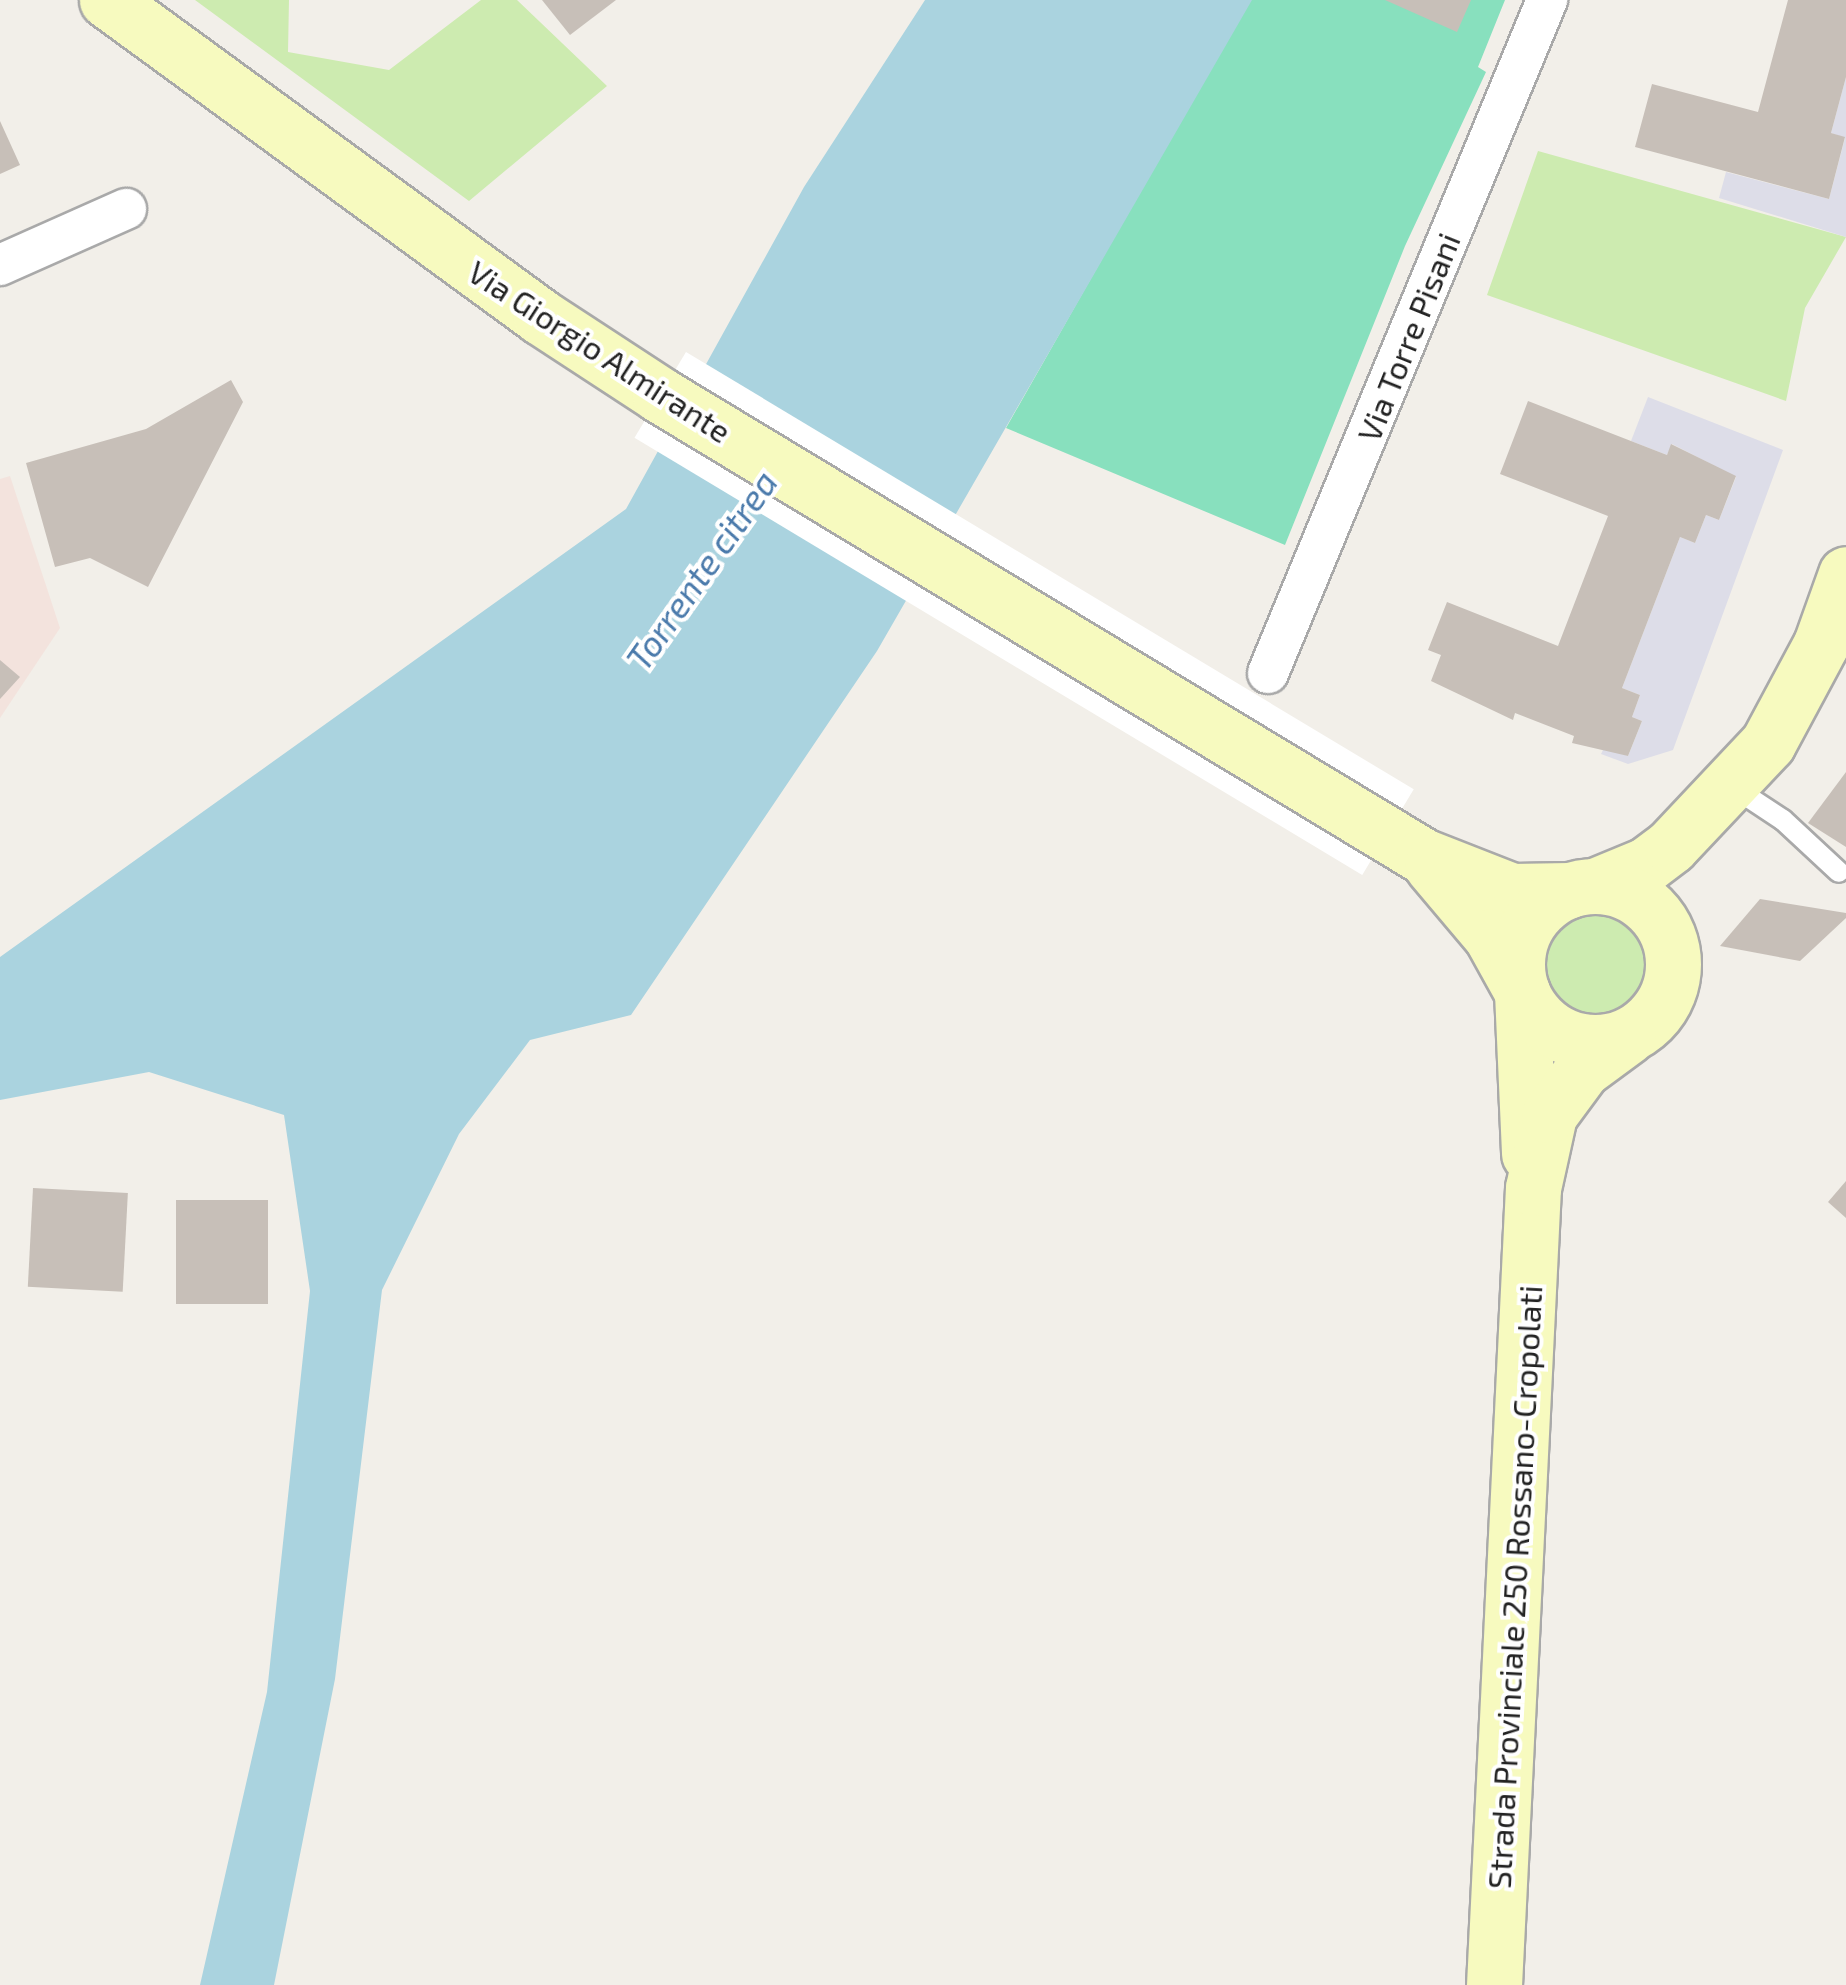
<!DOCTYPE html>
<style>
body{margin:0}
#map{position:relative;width:1846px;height:1985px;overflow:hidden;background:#f2efe9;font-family:"Exo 2",sans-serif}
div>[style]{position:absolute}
.military>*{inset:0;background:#f3e3dd}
.grass>*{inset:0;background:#cdebb0}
.round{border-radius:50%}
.pitch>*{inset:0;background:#88e0be}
.plaza>*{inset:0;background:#dddde8}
.water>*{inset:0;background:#aad3df}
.pier>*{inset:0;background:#fff;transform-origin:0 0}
.building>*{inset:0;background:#c7bfb8;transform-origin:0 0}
.roads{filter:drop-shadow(2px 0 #a9a9a9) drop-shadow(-2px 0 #a9a9a9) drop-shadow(0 2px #a9a9a9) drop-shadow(0 -2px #a9a9a9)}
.lane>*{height:20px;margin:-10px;padding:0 10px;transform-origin:10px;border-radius:10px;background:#fff}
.street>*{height:40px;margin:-20px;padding:0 20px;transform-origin:20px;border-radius:20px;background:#fff}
.secondary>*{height:55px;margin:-27.5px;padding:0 27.5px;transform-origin:27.5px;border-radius:27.5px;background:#f7fabf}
.secondary>.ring{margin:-27.5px;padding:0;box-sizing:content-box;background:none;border:55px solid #f7fabf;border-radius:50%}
span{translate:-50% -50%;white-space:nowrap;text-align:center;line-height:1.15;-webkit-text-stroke:8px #fff;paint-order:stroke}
.street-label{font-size:32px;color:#222}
.water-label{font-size:35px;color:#4a7aab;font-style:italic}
</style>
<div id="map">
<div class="military">
<div style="clip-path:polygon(10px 476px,60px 628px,0 718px,0 479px)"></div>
</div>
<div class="grass">
<div style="clip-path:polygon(195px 0,289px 0,288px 52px,389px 70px,481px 0,517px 0,607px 86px,469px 201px)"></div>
<div style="clip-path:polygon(1538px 151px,1846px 237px,1805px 308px,1786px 401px,1487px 295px)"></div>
<div class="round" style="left:1544px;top:912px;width:104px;height:104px"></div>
</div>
<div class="pitch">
<div style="clip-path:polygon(1249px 0,1505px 0,1478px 67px,1486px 72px,1405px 246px,1285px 545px,1006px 428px)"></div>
</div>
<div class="plaza">
<div style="clip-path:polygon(1846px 77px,1846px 237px,1719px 198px,1726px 172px,1829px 199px,1845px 138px,1831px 133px)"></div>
<div style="clip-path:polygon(1648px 397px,1783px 450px,1673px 750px,1628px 764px,1601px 754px,1604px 748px,1628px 756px,1642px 721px,1632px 717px,1640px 695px,1622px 688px,1680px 537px,1695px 543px,1706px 515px,1719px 520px,1736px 477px,1672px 444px,1667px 455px,1631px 441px)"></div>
</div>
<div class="water">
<div style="clip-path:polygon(925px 0,1252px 0,877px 651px,631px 1015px,530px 1040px,459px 1134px,382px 1290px,335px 1679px,274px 1985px,200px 1985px,267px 1692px,310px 1291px,284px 1115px,149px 1072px,0 1100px,0 957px,626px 509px,804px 187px)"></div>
</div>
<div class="pier">
<div style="left:686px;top:352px;width:849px;height:100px;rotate:31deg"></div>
</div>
<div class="building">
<div style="clip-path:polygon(542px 0,616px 0,570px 35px)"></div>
<div style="clip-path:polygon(1385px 0,1471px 0,1457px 32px)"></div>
<div style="clip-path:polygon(1788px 0,1846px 0,1846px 77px,1831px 133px,1845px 137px,1829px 199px,1635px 147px,1652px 84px,1758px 112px)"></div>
<div style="clip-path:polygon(0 121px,20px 165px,0 174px)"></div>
<div style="clip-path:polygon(231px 380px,243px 402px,148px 587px,90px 558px,55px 567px,26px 463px,146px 429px)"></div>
<div style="clip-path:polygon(1528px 401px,1667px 455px,1671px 444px,1736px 476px,1719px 520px,1706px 515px,1695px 543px,1680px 537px,1622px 688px,1640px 695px,1632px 717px,1642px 721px,1628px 756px,1572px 743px,1574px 736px,1515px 713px,1513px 720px,1431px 681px,1441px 655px,1428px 650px,1447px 602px,1558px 646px,1608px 516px,1500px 474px)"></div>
<div style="clip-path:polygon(0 660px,20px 677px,0 699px)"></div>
<div style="clip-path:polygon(1846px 772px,1846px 847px,1808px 823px)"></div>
<div style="clip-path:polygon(1760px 899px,1846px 913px,1846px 918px,1800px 961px,1720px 946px)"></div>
<div style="clip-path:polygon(1846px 1181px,1846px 1218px,1828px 1202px)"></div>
<div style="left:33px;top:1188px;width:95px;height:99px;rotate:3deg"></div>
<div style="left:176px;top:1200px;width:92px;height:104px"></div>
</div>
<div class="roads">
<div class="lane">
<div style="left:1736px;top:789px;width:56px;rotate:33.4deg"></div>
<div style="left:1783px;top:820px;width:76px;rotate:42.9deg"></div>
</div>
<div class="street">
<div style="left:0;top:265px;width:138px;rotate:-24deg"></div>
<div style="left:1268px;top:673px;width:729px;rotate:-67.48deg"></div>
</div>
<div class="secondary">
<div style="left:107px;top:0;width:537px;rotate:36.14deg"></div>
<div style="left:541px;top:317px;width:142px;rotate:33.2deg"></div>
<div style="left:660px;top:395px;width:891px;rotate:31.14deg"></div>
<div style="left:1423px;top:856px;width:96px;rotate:21.5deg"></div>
<div style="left:1512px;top:891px;width:58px;rotate:-1deg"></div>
<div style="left:1432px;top:866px;width:92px;rotate:49.9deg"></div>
<div style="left:1491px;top:936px;width:64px;rotate:61deg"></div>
<div style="left:1522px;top:992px;width:162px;rotate:87.5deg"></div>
<div style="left:1595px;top:886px;width:55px;rotate:-22.4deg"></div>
<div style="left:1646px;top:865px;width:31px;rotate:-37deg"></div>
<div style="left:1671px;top:846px;width:141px;rotate:-46.7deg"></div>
<div style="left:1768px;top:743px;width:112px;rotate:-61.8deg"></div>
<div style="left:1821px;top:644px;width:74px;rotate:-70.3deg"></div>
<div class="ring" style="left:1517px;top:886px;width:101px;height:101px"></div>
<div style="left:1494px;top:1985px;width:798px;rotate:-87.2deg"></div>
<div style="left:1533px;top:1188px;width:75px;rotate:-77.6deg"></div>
<div style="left:1549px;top:1115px;width:56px;rotate:-53.7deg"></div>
<div style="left:1582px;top:1070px;width:57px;rotate:-36.5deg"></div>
</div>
</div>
<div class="street-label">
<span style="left:1408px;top:337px;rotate:-68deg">Via Torre Pisani</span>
<span style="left:600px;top:351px;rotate:33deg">Via Giorgio Almirante</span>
<span style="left:1514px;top:1587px;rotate:-87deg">Strada Provinciale 250 Rossano-Cropolati</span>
</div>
<div class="water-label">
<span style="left:701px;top:570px;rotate:-55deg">Torrente citrea</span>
</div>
</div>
